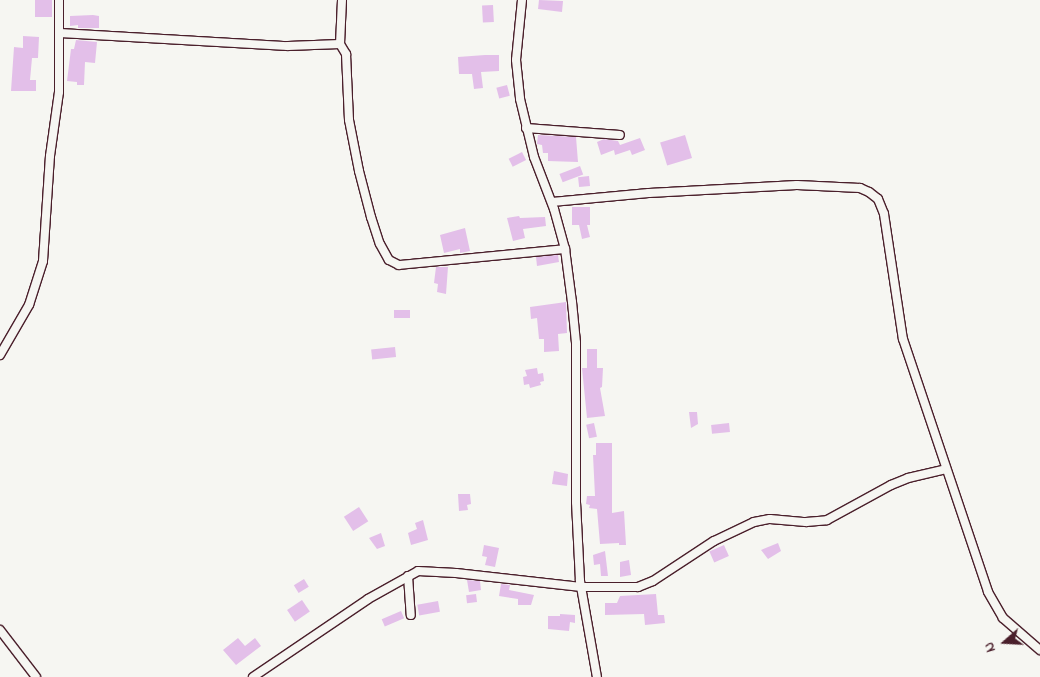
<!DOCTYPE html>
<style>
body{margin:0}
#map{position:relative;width:1040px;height:677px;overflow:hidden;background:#f6f6f2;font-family:"Indie Flower",sans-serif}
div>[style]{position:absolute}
.building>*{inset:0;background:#e3bfe9;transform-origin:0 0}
.roads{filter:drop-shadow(1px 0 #4a1f2b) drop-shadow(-1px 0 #4a1f2b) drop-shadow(0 1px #4a1f2b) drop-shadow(0 -1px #4a1f2b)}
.minor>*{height:8px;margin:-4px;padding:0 4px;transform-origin:4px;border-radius:4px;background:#f6f6f2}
span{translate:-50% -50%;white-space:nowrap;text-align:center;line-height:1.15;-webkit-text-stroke:5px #f6f6f2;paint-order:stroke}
.north{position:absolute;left:980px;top:617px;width:50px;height:50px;-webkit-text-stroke:4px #f6f6f2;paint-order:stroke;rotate:251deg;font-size:14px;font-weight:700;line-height:20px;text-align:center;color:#4a1f2b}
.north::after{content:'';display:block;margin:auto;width:18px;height:22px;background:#4a1f2b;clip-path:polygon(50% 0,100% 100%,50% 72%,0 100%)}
</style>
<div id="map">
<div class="building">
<div style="left:35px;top:0;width:17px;height:17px"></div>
<div style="clip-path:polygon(539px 0,563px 1px,562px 12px,538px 9px)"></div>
<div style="left:493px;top:5px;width:17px;height:11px;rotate:87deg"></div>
<div style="clip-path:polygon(93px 15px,99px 16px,99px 28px,78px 28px,78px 25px,70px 26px,70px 16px)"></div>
<div style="clip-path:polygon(23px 36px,39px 37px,38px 58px,32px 58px,30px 80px,36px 80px,36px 91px,11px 91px,14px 47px,23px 48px)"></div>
<div style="clip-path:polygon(76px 40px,97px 42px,95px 63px,85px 62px,84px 85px,77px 85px,77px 82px,67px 81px,71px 49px,74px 49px)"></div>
<div style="clip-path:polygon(485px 55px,499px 55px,499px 71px,481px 72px,483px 88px,474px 89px,472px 74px,459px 74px,458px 57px)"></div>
<div style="left:507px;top:85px;width:11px;height:11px;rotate:75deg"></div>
<div style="clip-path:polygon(538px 135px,576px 137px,578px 162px,548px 161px,548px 153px,543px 153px,542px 145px,537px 144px)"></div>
<div style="left:685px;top:135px;width:24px;height:26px;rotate:73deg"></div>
<div style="clip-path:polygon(640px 138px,645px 150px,632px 155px,630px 150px,615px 155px,614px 150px,601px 155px,597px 142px,604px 139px,618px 141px,620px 145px)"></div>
<div style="left:522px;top:152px;width:9px;height:15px;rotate:63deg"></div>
<div style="left:580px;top:166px;width:9px;height:22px;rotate:69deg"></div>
<div style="left:589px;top:176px;width:10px;height:11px;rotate:84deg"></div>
<div style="clip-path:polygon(572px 207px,590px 207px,590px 225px,587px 225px,590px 237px,582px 239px,579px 225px,572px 225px)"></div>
<div style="clip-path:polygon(519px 216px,520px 218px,545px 217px,546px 226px,523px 229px,525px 238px,513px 241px,507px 218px)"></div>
<div style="clip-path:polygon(465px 228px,470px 251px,460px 253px,460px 249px,444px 253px,440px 235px)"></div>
<div style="clip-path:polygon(558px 255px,559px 262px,537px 266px,536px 257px)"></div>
<div style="clip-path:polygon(436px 267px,448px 267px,446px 294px,437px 292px,438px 284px,434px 283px)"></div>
<div style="clip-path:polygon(566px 302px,567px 333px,558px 334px,559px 351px,544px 352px,544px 339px,539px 339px,537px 318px,531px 319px,530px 307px)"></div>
<div style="left:394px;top:310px;width:16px;height:8px"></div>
<div style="left:395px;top:347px;width:10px;height:24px;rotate:84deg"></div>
<div style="clip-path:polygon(587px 349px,597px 349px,597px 368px,603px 368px,602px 387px,600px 388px,605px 416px,587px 418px,582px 368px,587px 368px)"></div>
<div style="clip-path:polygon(537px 368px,538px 374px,543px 373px,544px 381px,540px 382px,541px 385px,530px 388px,529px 384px,524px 385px,523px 377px,527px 376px,525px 370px)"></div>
<div style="clip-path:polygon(689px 412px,697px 412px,698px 424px,691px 428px)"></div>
<div style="left:594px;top:423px;width:14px;height:8px;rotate:78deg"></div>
<div style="left:729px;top:423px;width:9px;height:18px;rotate:84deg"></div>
<div style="clip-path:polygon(596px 443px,612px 443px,612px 513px,624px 511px,626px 545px,619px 545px,619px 543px,600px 544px,597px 509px,589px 508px,590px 505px,586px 504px,587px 496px,595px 496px,593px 455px,596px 455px)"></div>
<div style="clip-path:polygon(554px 471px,568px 474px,567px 486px,552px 484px)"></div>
<div style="clip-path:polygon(458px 494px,470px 494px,471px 504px,467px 505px,468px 510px,459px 511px)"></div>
<div style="left:359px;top:507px;width:17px;height:18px;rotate:57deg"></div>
<div style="clip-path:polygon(423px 520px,428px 540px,411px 545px,408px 533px,417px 529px,415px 523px)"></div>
<div style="clip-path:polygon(381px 533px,385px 546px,377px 549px,369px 538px)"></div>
<div style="clip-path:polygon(778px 543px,781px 551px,768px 559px,761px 550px)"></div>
<div style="clip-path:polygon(484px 545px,499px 548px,495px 567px,485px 565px,487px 557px,482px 556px)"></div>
<div style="left:724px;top:545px;width:12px;height:16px;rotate:66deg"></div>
<div style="clip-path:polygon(605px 551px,608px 576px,601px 576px,600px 564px,594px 565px,593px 555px)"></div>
<div style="clip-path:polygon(629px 560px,631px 575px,620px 577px,620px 562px)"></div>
<div style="left:304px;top:579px;width:9px;height:12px;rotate:58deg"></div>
<div style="clip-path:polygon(467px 580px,480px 581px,481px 590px,469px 592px)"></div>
<div style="clip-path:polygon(501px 584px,510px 585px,509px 590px,534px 595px,531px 605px,518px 605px,518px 599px,499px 596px)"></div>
<div style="left:476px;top:594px;width:8px;height:10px;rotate:83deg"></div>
<div style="clip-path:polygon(656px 594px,658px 615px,664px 615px,665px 623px,645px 625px,644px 614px,605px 615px,605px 603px,617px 603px,620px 596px)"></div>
<div style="left:302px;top:600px;width:14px;height:18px;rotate:56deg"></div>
<div style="left:438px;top:601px;width:11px;height:21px;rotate:80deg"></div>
<div style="left:401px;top:611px;width:8px;height:21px;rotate:67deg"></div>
<div style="clip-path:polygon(560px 614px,575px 615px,575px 623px,570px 622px,569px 631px,548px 629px,548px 616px,560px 616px)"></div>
<div style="clip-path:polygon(238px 638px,245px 646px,255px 638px,261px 646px,236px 665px,223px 650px)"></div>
</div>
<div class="roads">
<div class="minor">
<div style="left:342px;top:0;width:44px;rotate:92.6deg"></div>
<div style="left:340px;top:44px;width:12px;rotate:59deg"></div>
<div style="left:346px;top:54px;width:66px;rotate:87.4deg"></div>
<div style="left:349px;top:120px;width:52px;rotate:78.9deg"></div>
<div style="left:359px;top:171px;width:48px;rotate:75.4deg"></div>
<div style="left:371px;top:217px;width:28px;rotate:72deg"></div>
<div style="left:380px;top:244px;width:18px;rotate:61deg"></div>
<div style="left:389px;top:260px;width:11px;rotate:27deg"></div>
<div style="left:399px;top:265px;width:167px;rotate:-5.5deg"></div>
<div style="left:522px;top:0;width:60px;rotate:95.7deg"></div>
<div style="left:516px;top:60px;width:39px;rotate:84deg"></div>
<div style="left:520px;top:99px;width:60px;rotate:76.4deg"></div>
<div style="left:534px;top:157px;width:56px;rotate:69deg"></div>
<div style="left:554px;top:209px;width:41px;rotate:74.6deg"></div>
<div style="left:565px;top:249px;width:53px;rotate:82.5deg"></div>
<div style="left:572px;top:302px;width:41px;rotate:84.4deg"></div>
<div style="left:576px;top:343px;width:159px;rotate:90deg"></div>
<div style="left:576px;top:502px;width:79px;rotate:87.1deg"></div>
<div style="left:580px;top:581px;width:97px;rotate:80deg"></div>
<div style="left:60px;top:33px;width:228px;rotate:3.3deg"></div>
<div style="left:288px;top:46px;width:52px;rotate:-2.2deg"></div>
<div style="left:526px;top:128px;width:94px;rotate:4.3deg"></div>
<div style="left:552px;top:202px;width:97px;rotate:-5.3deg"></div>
<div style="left:649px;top:193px;width:148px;rotate:-3.1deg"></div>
<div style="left:797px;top:185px;width:63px;rotate:2.7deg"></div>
<div style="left:860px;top:188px;width:10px;rotate:24deg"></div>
<div style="left:869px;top:192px;width:11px;rotate:38deg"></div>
<div style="left:878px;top:199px;width:16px;rotate:68deg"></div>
<div style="left:884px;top:214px;width:126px;rotate:81.4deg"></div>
<div style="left:903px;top:339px;width:267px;rotate:71.4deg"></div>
<div style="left:988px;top:592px;width:30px;rotate:60deg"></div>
<div style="left:1003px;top:618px;width:49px;rotate:40.9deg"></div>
<div style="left:0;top:355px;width:58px;rotate:-59.9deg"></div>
<div style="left:29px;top:305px;width:46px;rotate:-72.3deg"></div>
<div style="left:43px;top:261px;width:105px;rotate:-86.2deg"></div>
<div style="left:50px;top:156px;width:65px;rotate:-82deg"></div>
<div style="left:59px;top:92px;width:92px;rotate:-90deg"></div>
<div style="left:408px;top:576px;width:39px;rotate:86deg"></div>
<div style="left:0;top:630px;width:59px;rotate:52.5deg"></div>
<div style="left:253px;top:677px;width:139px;rotate:-34.1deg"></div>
<div style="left:368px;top:599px;width:57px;rotate:-29.2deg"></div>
<div style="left:418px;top:571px;width:38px;rotate:3deg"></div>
<div style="left:456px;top:573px;width:126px;rotate:6.4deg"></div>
<div style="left:581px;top:587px;width:57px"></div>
<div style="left:638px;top:587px;width:16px;rotate:-22deg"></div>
<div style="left:653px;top:581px;width:73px;rotate:-33.3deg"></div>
<div style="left:714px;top:541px;width:44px;rotate:-25.4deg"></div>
<div style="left:754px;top:522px;width:16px;rotate:-11deg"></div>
<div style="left:770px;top:519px;width:36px;rotate:5deg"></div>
<div style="left:806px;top:522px;width:21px;rotate:-5deg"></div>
<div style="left:827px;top:520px;width:73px;rotate:-28.7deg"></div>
<div style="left:891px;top:485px;width:18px;rotate:-22deg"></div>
<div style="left:908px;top:478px;width:39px;rotate:-13deg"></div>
</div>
</div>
<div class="north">N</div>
</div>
